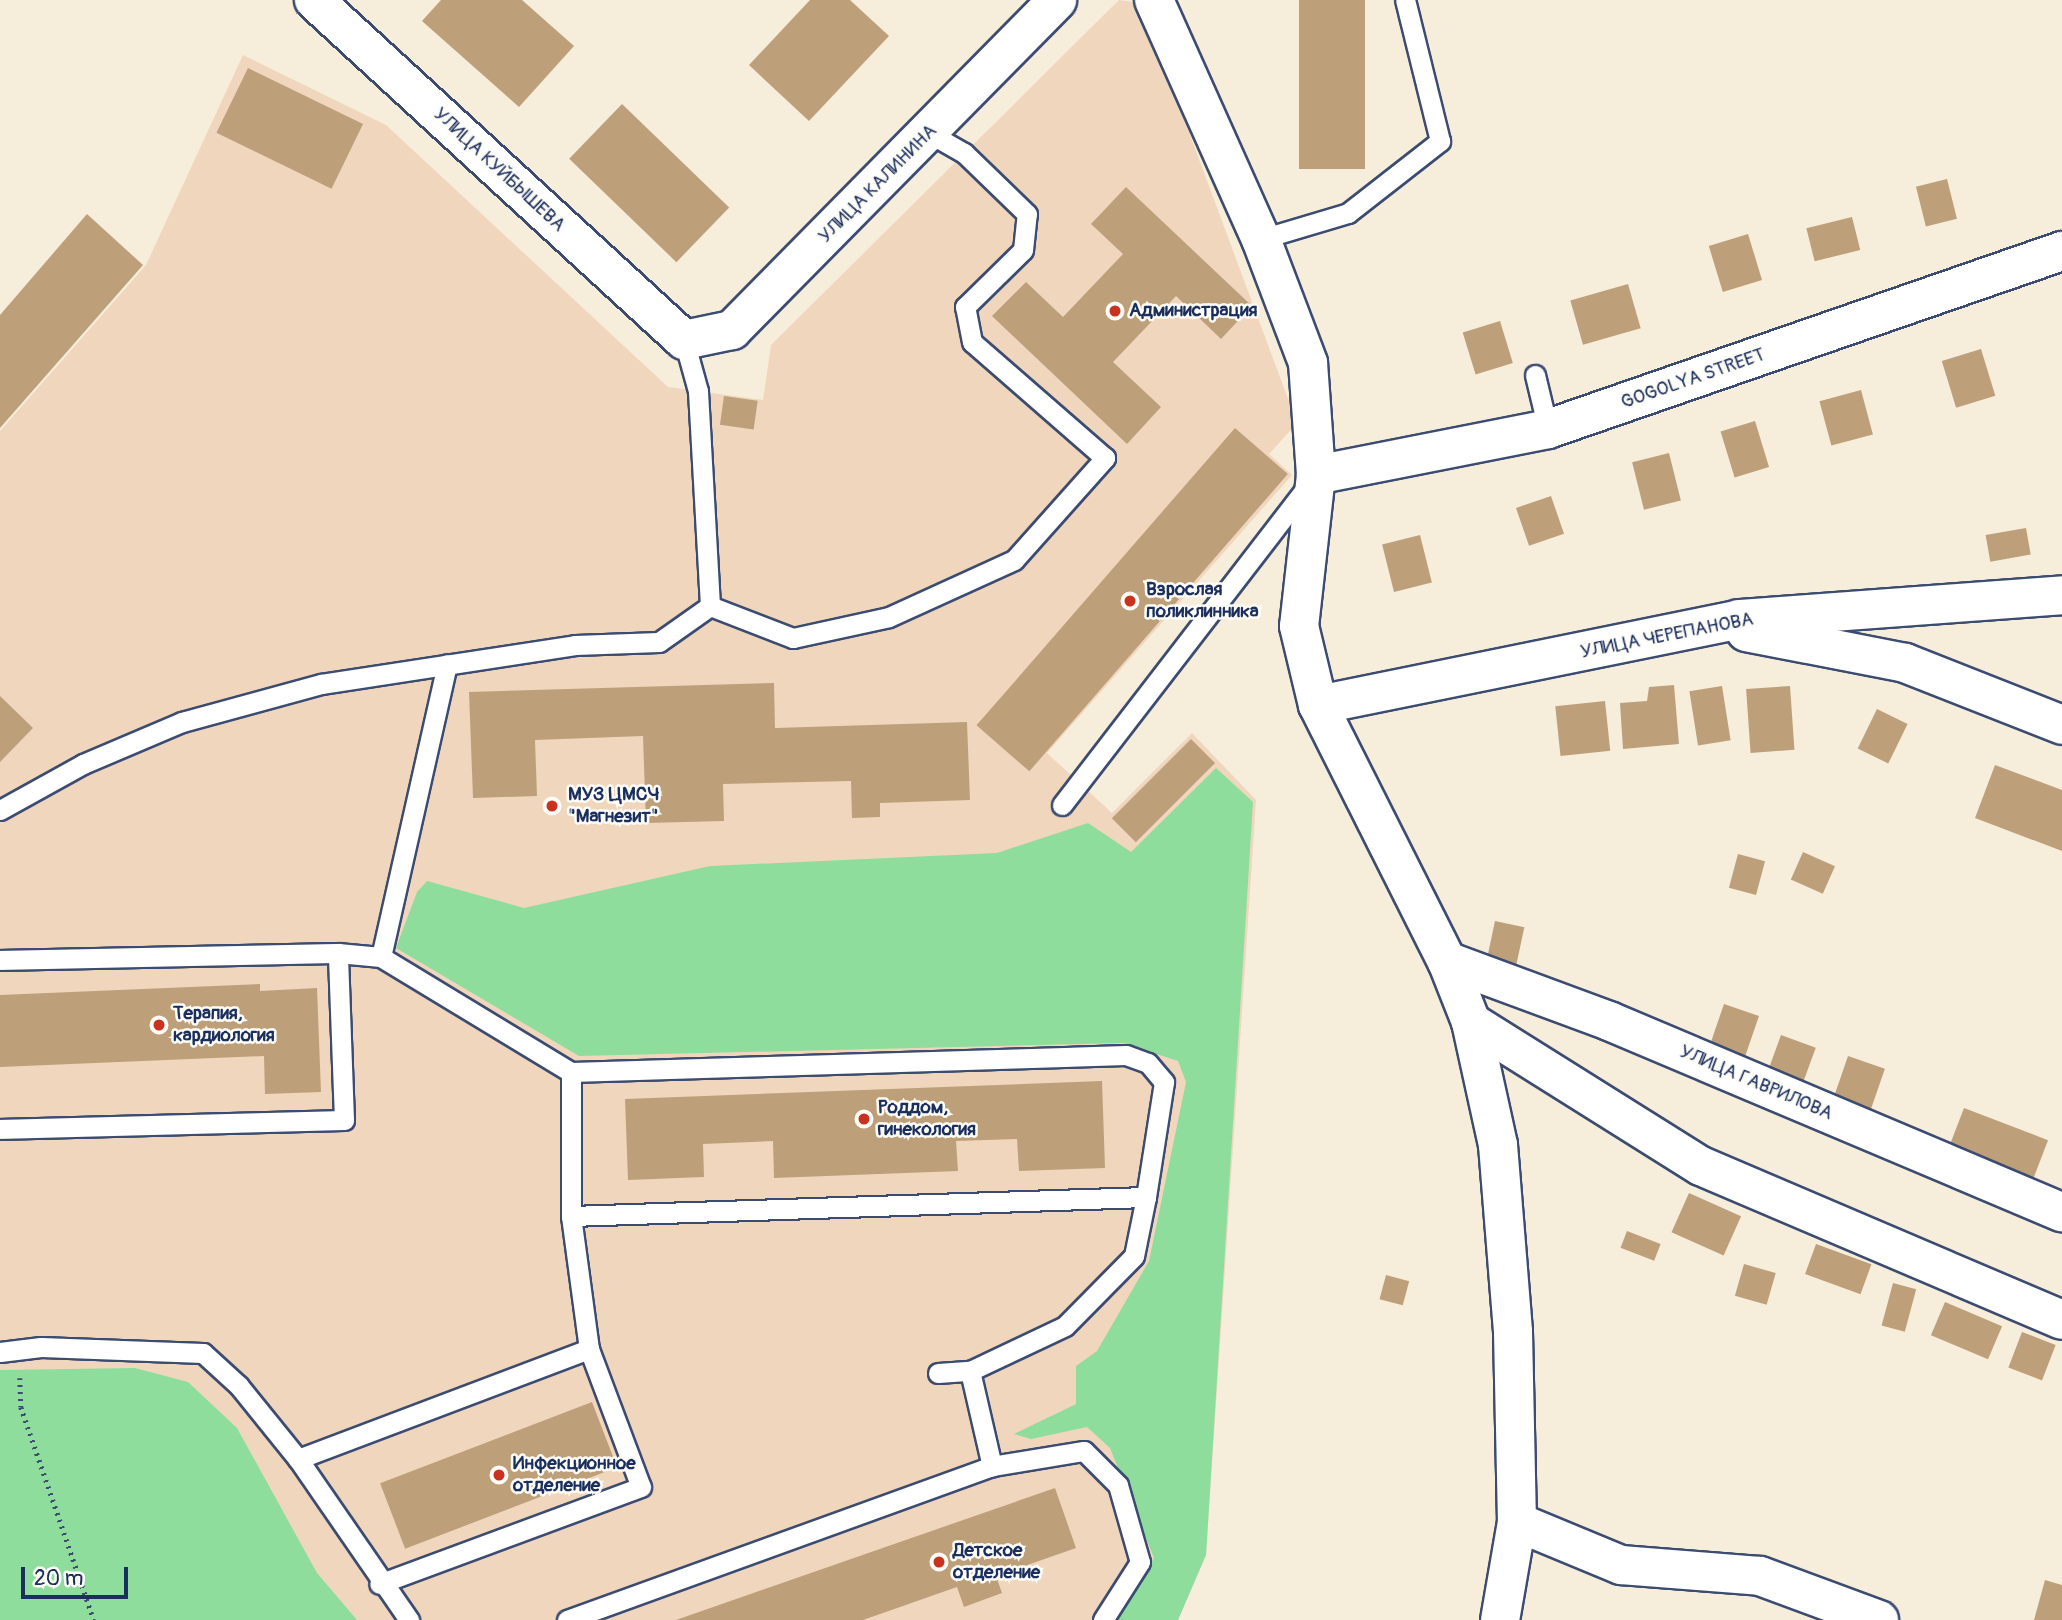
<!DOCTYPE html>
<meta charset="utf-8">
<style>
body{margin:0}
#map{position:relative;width:2062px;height:1620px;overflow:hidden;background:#f7eddb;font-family:Pangolin,sans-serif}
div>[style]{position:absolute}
.built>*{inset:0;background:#f0d6bc}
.green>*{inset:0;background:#8edd9c}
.building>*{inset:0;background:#bda07a;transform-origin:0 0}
.path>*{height:4.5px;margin-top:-2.25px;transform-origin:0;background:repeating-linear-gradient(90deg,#3c4c71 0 2px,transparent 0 7px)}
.roads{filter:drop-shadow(2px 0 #3c4c71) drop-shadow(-2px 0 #3c4c71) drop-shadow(0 2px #3c4c71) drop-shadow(0 -2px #3c4c71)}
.service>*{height:19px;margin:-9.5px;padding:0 9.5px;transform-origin:9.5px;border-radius:9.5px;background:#fff}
.minor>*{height:38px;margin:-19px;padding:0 19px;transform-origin:19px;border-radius:19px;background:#fff}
.tertiary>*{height:38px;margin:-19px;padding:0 19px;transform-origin:19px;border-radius:19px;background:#fff}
.dots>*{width:19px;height:19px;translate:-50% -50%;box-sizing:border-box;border:4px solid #fdfcf7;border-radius:50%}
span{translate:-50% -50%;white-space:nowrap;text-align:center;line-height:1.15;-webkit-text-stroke:5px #fdfcf7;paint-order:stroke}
.street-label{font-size:19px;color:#1b2f5e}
.poi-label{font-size:19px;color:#1b2f5e;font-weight:700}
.left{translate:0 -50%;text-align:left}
.scale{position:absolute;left:21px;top:1567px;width:107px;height:32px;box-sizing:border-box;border:4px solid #1b2f5e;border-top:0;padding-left:9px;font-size:21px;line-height:24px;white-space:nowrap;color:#1b2f5e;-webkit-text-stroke:5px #fdfcf7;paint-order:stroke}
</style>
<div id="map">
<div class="built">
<div style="clip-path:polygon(1119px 0,1141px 3px,1297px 423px,1269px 454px,1292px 475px,1047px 753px,1112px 813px,1192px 733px,1256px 800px,1206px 1555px,1178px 1620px,0 1620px,0 431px,146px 265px,243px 55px,386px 125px,668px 387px,763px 400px,771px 345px)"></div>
</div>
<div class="green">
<div style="clip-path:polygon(1216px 768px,1253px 802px,1206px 1555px,1178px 1620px,1114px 1620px,1154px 1558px,1110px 1448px,1087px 1427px,1031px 1439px,1014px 1434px,1076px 1404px,1076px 1366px,1097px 1351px,1149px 1261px,1186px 1082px,1178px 1061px,1123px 1043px,579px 1056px,396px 948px,417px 892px,427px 881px,524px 908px,710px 866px,997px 853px,1088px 823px,1131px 852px)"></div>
<div style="clip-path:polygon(135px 1368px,188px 1382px,237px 1428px,317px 1573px,357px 1620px,0 1620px,0 1370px)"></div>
</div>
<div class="building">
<div style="clip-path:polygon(441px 0,522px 0,574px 46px,519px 107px,422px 21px)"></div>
<div style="clip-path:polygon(810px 0,850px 0,889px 36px,809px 121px,749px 65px)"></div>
<div style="left:1299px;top:0;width:66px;height:169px"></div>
<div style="left:248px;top:68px;width:128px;height:72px;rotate:26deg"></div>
<div style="left:622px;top:104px;width:149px;height:76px;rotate:44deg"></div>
<div style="left:1947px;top:179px;width:41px;height:32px;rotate:76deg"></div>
<div style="clip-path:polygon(1126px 187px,1252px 306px,1221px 339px,1176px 296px,1113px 362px,1161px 407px,1127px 444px,992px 316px,1026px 282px,1063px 317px,1123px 254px,1091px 224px)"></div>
<div style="clip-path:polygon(87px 214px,143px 265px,0 428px,0 315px)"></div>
<div style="left:1852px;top:217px;width:34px;height:47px;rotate:76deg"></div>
<div style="left:1748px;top:234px;width:48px;height:41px;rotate:73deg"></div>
<div style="left:1628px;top:284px;width:46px;height:60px;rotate:74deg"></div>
<div style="left:1500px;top:321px;width:44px;height:39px;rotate:73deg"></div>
<div style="left:1981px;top:349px;width:49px;height:41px;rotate:73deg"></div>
<div style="left:1861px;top:390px;width:46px;height:43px;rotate:75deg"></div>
<div style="left:724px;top:396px;width:34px;height:29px;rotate:8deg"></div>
<div style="left:1755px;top:421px;width:48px;height:36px;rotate:73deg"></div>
<div style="left:1235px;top:428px;width:70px;height:394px;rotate:41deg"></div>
<div style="left:1669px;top:453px;width:49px;height:38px;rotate:76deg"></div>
<div style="left:1551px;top:496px;width:40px;height:37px;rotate:71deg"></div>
<div style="left:2026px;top:528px;width:27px;height:41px;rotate:80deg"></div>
<div style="left:1420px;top:535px;width:49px;height:39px;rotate:76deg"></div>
<div style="clip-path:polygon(774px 683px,775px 728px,967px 722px,970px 800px,880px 803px,880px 817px,852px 818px,851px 781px,723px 784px,724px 821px,646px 823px,643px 736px,535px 740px,537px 796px,473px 798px,469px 692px)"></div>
<div style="clip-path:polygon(1674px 685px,1679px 744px,1623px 749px,1620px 703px,1647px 701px,1649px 687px)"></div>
<div style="left:1722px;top:686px;width:55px;height:33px;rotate:81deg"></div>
<div style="left:1790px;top:686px;width:64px;height:44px;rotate:86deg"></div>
<div style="clip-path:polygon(0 696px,33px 728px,0 762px)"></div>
<div style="left:1605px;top:701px;width:50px;height:50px;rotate:84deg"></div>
<div style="left:1877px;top:709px;width:34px;height:44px;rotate:26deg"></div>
<div style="left:1191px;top:739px;width:34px;height:112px;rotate:45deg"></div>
<div style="clip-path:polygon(1995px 765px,2062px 790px,2062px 851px,1975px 818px)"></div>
<div style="left:1803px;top:852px;width:35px;height:30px;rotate:24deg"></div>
<div style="left:1738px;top:854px;width:28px;height:35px;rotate:15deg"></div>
<div style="left:1495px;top:921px;width:30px;height:40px;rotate:12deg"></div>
<div style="clip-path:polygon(260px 984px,260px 991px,317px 988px,321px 1092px,265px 1094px,264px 1056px,0 1067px,0 995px)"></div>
<div style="left:1724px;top:1004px;width:37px;height:48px;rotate:19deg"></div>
<div style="left:1781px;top:1035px;width:37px;height:47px;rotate:20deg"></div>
<div style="left:1848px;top:1056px;width:39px;height:49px;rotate:19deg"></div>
<div style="clip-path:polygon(1102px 1081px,1105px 1168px,1019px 1171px,1017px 1139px,956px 1141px,958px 1171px,774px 1178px,773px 1141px,703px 1144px,704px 1177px,628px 1180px,625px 1099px)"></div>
<div style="left:1964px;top:1108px;width:90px;height:42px;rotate:21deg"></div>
<div style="left:1689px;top:1193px;width:57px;height:43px;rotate:24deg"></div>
<div style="left:1627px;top:1231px;width:36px;height:18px;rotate:21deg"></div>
<div style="left:1816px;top:1244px;width:59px;height:32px;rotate:20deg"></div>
<div style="left:1744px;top:1264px;width:33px;height:33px;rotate:16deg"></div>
<div style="left:1386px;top:1275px;width:24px;height:25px;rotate:15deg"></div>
<div style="left:1893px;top:1283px;width:24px;height:44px;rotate:15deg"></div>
<div style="left:1945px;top:1302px;width:62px;height:36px;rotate:23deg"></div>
<div style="left:2022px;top:1332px;width:36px;height:38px;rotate:21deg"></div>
<div style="left:592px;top:1402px;width:70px;height:227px;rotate:69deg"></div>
<div style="clip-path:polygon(1055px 1488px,1076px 1548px,996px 1576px,1002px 1593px,964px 1607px,957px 1587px,863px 1620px,676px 1620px)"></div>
<div style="clip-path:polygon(2045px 1580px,2062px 1585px,2062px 1620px,2034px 1620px)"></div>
</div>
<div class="path">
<div style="left:20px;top:1378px;width:29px;rotate:88deg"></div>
<div style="left:21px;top:1407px;width:225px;rotate:71.1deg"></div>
</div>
<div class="roads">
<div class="service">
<div style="left:1261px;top:239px;width:91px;rotate:-16.6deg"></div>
<div style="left:1348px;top:213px;width:117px;rotate:-38deg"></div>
<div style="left:1440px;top:141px;width:145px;rotate:-103.9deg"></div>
<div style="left:1535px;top:375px;width:56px;rotate:76.5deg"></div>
<div style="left:710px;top:606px;width:89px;rotate:21.1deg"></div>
<div style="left:793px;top:638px;width:98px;rotate:-12.3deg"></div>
<div style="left:889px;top:617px;width:137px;rotate:-24.5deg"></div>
<div style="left:1014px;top:560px;width:137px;rotate:-48.3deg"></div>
<div style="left:1105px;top:458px;width:176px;rotate:-138.9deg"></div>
<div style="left:972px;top:342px;width:36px;rotate:-101deg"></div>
<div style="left:965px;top:307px;width:81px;rotate:-44.5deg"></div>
<div style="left:1023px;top:250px;width:36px;rotate:-84deg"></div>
<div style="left:1027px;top:214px;width:88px;rotate:-135.9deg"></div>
<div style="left:964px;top:153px;width:40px;rotate:-150.3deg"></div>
<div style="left:1062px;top:805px;width:405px;rotate:-52.4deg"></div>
<div style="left:0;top:810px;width:95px;rotate:-29deg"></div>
<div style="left:83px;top:764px;width:108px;rotate:-23deg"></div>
<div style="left:182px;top:722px;width:144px;rotate:-15.3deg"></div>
<div style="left:321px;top:684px;width:257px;rotate:-8.7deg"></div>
<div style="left:575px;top:645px;width:84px;rotate:-2deg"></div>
<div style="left:659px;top:642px;width:62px;rotate:-35.2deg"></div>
<div style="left:710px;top:606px;width:215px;rotate:-93.2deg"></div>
<div style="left:698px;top:391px;width:53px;rotate:-105.4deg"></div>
<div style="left:381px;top:957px;width:300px;rotate:-77.3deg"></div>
<div style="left:0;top:960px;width:338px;rotate:-1.2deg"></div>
<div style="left:0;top:1129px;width:344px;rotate:-1.5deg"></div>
<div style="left:344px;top:1120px;width:167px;rotate:-92.1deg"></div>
<div style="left:338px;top:953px;width:43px;rotate:5.3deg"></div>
<div style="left:381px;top:957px;width:222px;rotate:31.2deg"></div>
<div style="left:571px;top:1072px;width:555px;rotate:-1.75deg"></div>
<div style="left:1126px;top:1055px;width:23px;rotate:20deg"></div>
<div style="left:1148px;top:1063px;width:25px;rotate:50deg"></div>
<div style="left:1164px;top:1082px;width:116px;rotate:98.9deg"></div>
<div style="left:1146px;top:1197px;width:575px;rotate:178.11deg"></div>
<div style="left:571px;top:1216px;width:134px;rotate:82.3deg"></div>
<div style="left:589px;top:1349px;width:147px;rotate:69.4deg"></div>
<div style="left:641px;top:1487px;width:279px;rotate:159.7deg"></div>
<div style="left:571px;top:1216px;width:144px;rotate:-90deg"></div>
<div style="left:0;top:1352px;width:41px;rotate:-7deg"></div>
<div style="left:41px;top:1347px;width:162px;rotate:2.1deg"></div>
<div style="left:203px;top:1353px;width:49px;rotate:42.5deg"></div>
<div style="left:239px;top:1386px;width:94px;rotate:51.1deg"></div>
<div style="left:298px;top:1459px;width:196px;rotate:55.4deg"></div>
<div style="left:970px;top:1371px;width:98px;rotate:77deg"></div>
<div style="left:938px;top:1373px;width:32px;rotate:-4deg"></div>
<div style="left:970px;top:1371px;width:105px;rotate:-25.3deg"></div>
<div style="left:1065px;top:1326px;width:98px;rotate:-45.4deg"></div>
<div style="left:1134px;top:1256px;width:60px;rotate:-78.5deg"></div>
<div style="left:298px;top:1459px;width:311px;rotate:-20.7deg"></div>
<div style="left:567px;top:1620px;width:452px;rotate:-19.9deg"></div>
<div style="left:992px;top:1466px;width:93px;rotate:-9.3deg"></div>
<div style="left:1084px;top:1451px;width:48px;rotate:45deg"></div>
<div style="left:1118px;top:1485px;width:80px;rotate:74.1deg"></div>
<div style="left:1140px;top:1562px;width:69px;rotate:122.5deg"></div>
</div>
<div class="minor">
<div style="left:1154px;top:0;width:262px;rotate:65.9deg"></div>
<div style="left:1261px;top:239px;width:133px;rotate:69.2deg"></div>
<div style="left:1308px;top:363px;width:112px;rotate:85.9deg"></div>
<div style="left:1316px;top:475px;width:152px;rotate:96.4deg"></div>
<div style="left:1299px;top:626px;width:81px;rotate:76.5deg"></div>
<div style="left:1318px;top:705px;width:287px;rotate:63.3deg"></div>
<div style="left:1447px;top:961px;width:66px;rotate:68.5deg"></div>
<div style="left:1471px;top:1022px;width:126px;rotate:77.6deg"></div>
<div style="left:1498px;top:1145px;width:188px;rotate:85.4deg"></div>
<div style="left:1513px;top:1332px;width:190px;rotate:88.8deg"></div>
<div style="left:1517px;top:1522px;width:99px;rotate:99.8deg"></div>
<div style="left:1316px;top:475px;width:237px;rotate:-11.2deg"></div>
<div style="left:1548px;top:429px;width:544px;rotate:-19.1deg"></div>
<div style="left:1746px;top:632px;width:162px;rotate:11deg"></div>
<div style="left:1905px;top:663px;width:169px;rotate:21.5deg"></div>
<div style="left:1318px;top:705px;width:430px;rotate:-11.5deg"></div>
<div style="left:1739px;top:619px;width:324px;rotate:-4.2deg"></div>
<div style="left:1447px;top:961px;width:173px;rotate:20.3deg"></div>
<div style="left:1609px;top:1021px;width:492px;rotate:22.9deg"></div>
<div style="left:1471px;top:1022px;width:271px;rotate:32.1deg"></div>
<div style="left:1701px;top:1166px;width:392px;rotate:23.1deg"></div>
<div style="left:1517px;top:1522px;width:113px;rotate:22.5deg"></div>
<div style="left:1621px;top:1565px;width:139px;rotate:4.5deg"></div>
<div style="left:1760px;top:1576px;width:127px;rotate:20.3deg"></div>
</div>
<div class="tertiary">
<div style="left:314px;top:0;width:502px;rotate:42.58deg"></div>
<div style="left:684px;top:340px;width:49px;rotate:-11.8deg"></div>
<div style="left:732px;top:330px;width:463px;rotate:-45.4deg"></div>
</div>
</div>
<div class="dots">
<div style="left:1115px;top:311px;background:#c8321e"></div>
<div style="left:1130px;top:601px;background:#c8321e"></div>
<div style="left:552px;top:806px;background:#c8321e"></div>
<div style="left:159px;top:1025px;background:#c8321e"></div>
<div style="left:864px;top:1119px;background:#c8321e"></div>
<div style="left:499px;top:1475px;background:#c8321e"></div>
<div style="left:939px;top:1562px;background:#c8321e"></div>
</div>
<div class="street-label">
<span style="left:499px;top:170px;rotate:43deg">УЛИЦА КУЙБЫШЕВА</span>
<span style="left:878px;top:184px;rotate:-45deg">УЛИЦА КАЛИНИНА</span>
<span style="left:1693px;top:379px;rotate:-19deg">GOGOLYA STREET</span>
<span style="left:1667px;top:636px;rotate:-11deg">УЛИЦА ЧЕРЕПАНОВА</span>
<span style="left:1756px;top:1083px;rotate:23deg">УЛИЦА ГАВРИЛОВА</span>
</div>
<div class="poi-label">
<span class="left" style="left:1129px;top:311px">Администрация</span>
<span class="left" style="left:1146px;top:601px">Взрослая<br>поликлинника</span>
<span class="left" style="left:568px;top:806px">МУЗ ЦМСЧ<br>"Магнезит"</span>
<span class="left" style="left:173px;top:1025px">Терапия,<br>кардиология</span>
<span class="left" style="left:878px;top:1119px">Роддом,<br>гинекология</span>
<span class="left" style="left:513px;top:1475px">Инфекционное<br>отделение</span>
<span class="left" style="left:953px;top:1562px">Детское<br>отделение</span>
</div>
<div class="scale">20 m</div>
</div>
